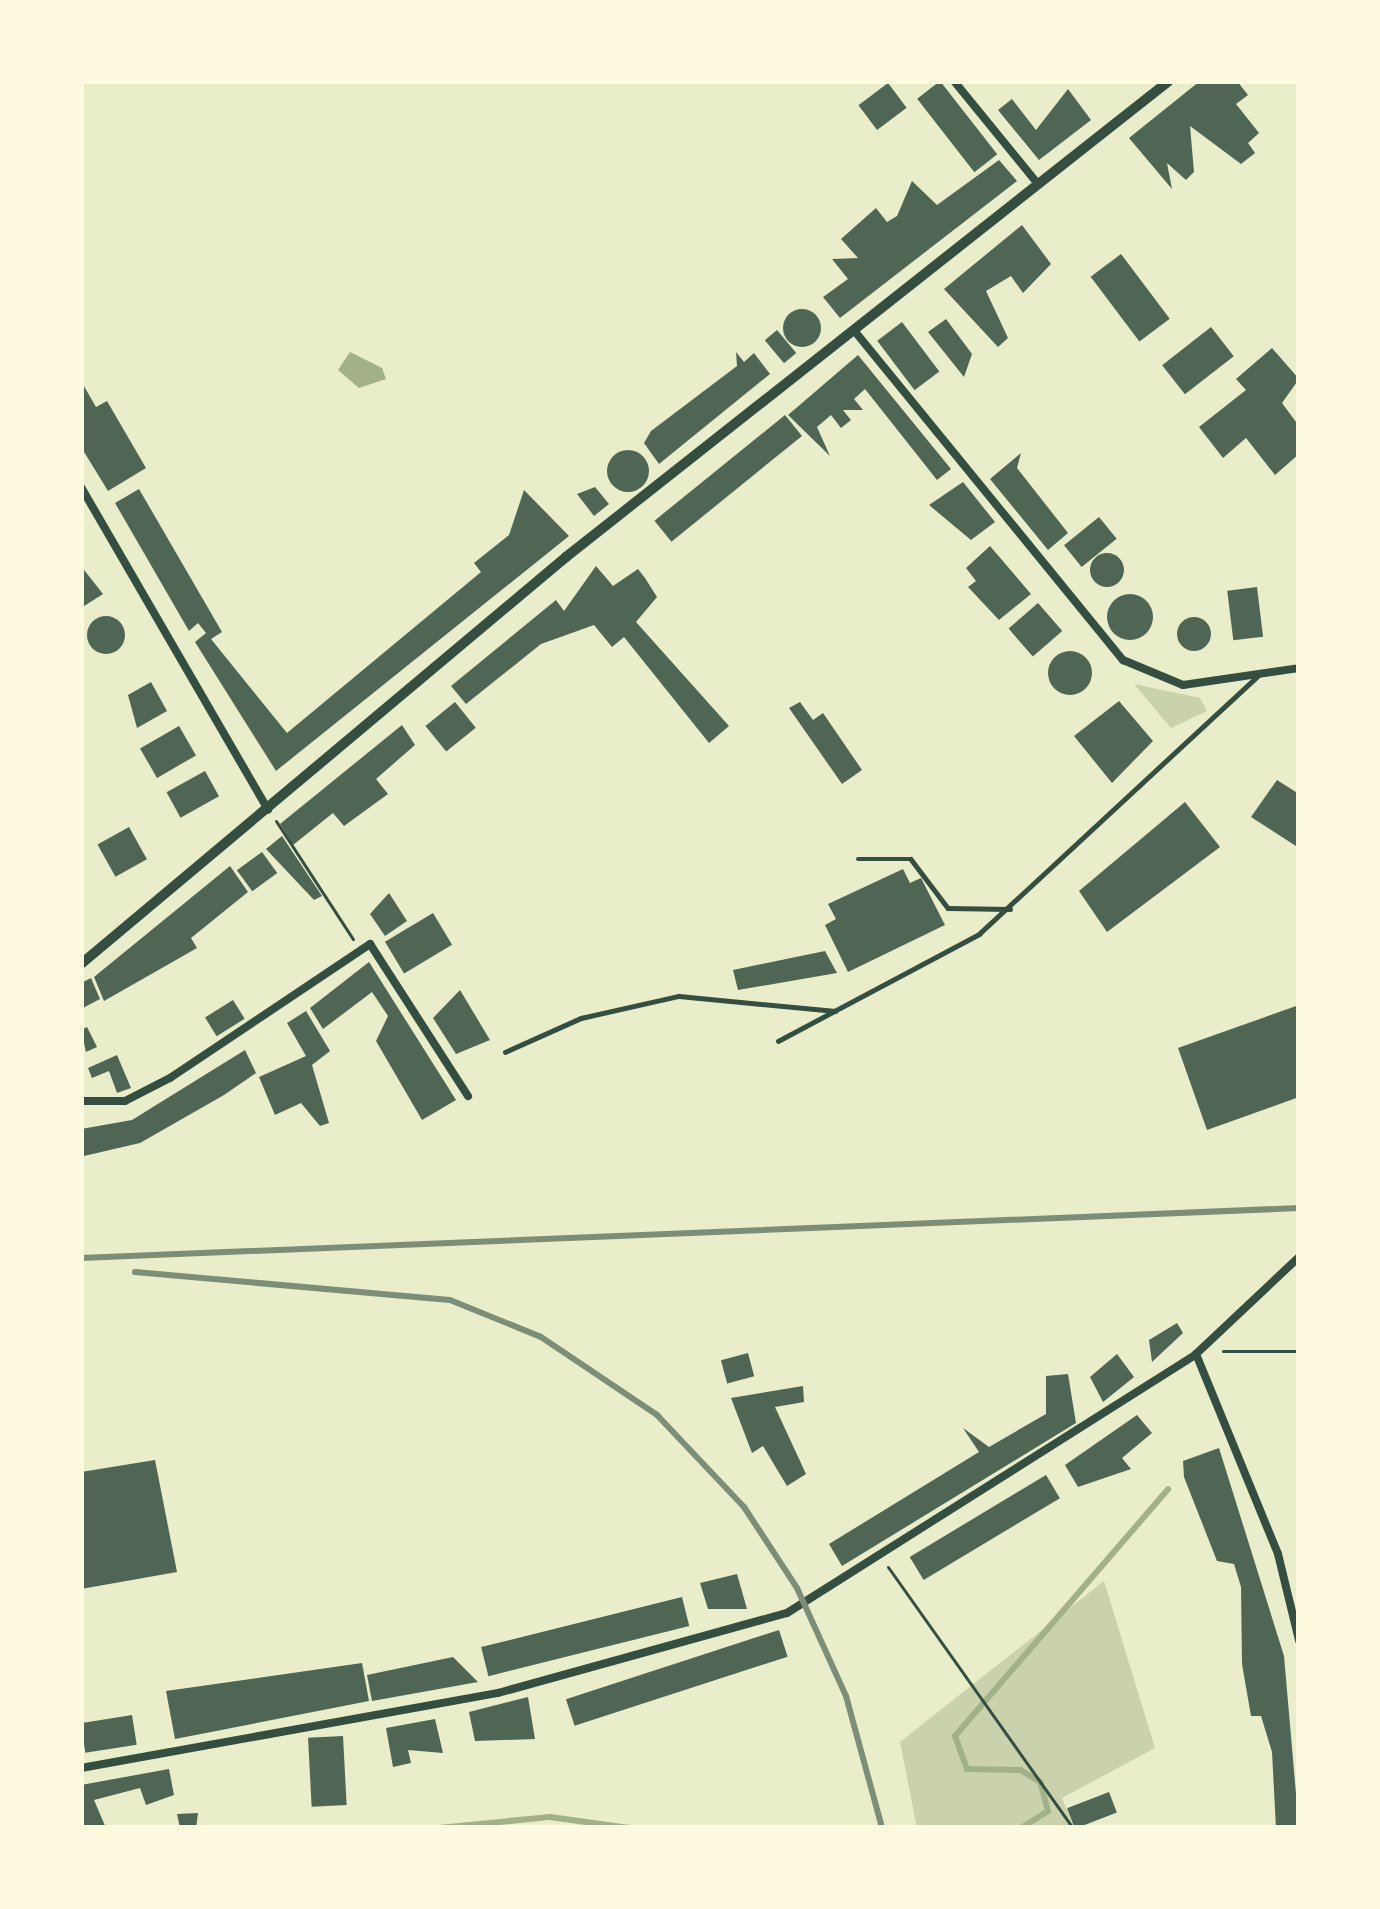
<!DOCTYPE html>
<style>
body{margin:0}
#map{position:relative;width:1380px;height:1909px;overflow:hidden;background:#e9edc9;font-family:Manrope,sans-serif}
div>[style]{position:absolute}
.green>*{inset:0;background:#cad2ad}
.water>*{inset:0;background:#a3b18a}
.stream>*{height:6px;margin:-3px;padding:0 3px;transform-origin:3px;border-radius:3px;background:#a3b18a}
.building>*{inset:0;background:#4f6655;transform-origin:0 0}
.round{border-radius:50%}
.path>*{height:3px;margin:-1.5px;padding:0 1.5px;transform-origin:1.5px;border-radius:1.5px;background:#344e41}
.service>*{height:4.5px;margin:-2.25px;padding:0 2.25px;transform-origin:2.25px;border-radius:2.25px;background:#344e41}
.minor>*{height:8px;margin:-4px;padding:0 4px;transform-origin:4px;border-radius:4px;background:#344e41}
.tertiary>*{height:10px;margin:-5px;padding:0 5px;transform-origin:5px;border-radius:5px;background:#344e41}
.rail>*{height:6px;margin:-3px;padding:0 3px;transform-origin:3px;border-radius:3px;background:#7c8e77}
span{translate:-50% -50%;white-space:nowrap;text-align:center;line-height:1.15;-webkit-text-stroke:9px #fefae0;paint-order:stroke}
.frame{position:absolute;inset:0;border:84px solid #fefae0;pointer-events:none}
</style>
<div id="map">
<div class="green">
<div style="clip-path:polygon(1134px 684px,1200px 698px,1207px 711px,1171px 728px)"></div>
<div style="clip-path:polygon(1104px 1581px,1155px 1748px,1062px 1798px,1074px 1828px,917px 1828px,900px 1742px)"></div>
</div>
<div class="water">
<div style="clip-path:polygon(350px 352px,382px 368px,386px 379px,359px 388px,338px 370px)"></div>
</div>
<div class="stream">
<div style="left:439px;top:1828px;width:112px;rotate:-5.7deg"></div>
<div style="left:550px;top:1817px;width:80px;rotate:7.9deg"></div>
<div style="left:1021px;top:1828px;width:32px;rotate:-32deg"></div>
<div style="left:1048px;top:1811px;width:30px;rotate:-105deg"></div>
<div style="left:1040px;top:1782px;width:22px;rotate:-148deg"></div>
<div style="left:1021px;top:1770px;width:54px;rotate:-178.9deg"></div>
<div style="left:967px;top:1769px;width:35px;rotate:-110deg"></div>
<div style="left:955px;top:1736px;width:326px;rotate:-49.2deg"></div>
</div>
<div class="building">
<div style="left:940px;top:81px;width:93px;height:29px;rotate:52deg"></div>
<div style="clip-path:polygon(1200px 81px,1237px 81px,1248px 95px,1236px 104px,1259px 133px,1248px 143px,1255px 153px,1241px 164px,1190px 126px,1194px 172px,1186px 180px,1167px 163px,1172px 189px,1129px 138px)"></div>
<div style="left:888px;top:83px;width:31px;height:37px;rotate:53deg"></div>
<div style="clip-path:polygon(1068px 89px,1091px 120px,1039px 160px,998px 110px,1012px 99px,1036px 130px)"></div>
<div style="clip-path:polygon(999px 160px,1017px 181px,840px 318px,823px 297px,848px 279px,832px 259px,858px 258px,841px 239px,876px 208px,887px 222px,897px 216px,912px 181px,937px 205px)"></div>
<div style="clip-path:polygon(1022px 225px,1051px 264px,1023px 293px,1011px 276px,986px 291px,1008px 338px,998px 347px,944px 289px)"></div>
<div style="left:1121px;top:254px;width:81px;height:38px;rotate:53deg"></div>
<div class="round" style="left:783px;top:309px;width:38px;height:38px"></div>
<div style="clip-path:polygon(946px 319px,972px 354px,964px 377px,928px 332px)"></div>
<div style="left:902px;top:322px;width:62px;height:31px;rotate:53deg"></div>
<div style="left:1211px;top:327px;width:37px;height:62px;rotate:52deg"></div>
<div style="left:777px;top:330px;width:30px;height:16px;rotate:50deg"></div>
<div style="clip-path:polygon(1272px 348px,1299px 379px,1282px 403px,1299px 426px,1299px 454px,1275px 475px,1246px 438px,1223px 458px,1199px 427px,1246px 390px,1236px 379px)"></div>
<div style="clip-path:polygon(736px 352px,744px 362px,754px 353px,770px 374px,659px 464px,644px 443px,651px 431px,737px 366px)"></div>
<div style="clip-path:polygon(858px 355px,951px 469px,937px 480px,865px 389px,854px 399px,863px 410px,843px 410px,851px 420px,841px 428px,831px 415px,817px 427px,830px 456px,788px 415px)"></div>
<div style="clip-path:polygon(81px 381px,96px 407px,107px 401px,146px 468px,108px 491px,81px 447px)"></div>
<div style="left:785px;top:415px;width:27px;height:168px;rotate:51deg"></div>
<div class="round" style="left:607px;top:450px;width:42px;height:42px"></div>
<div style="clip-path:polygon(1021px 453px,1017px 468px,1068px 533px,1048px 550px,990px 479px)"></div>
<div style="clip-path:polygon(963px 482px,995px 522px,971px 540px,929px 505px)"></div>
<div style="clip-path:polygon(595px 487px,609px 504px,594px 516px,577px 494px)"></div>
<div style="clip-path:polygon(139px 489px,222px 632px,211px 639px,287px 733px,481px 572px,474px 563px,509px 535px,524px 490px,569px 536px,276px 771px,195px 642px,206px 633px,198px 623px,189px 631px,115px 503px)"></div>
<div style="left:1099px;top:517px;width:28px;height:45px;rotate:51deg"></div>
<div style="clip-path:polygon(990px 546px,1031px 594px,999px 620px,968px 587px,976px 581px,966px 568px)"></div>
<div class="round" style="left:1090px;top:553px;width:34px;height:34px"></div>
<div style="clip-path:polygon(81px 566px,103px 594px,81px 608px)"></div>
<div style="clip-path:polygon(596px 566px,613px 586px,638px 569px,645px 578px,657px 597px,636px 622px,729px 726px,709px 743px,624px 637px,612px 647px,594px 625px,541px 644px,466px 704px,451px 686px,556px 600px,564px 611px)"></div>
<div style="left:1257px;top:587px;width:50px;height:30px;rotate:83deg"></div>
<div class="round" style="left:1107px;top:594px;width:46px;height:46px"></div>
<div style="left:1038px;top:603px;width:37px;height:39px;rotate:49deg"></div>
<div class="round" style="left:87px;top:616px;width:38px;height:38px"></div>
<div class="round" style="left:1177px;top:617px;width:34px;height:34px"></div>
<div class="round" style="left:1048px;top:651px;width:44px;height:44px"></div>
<div style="clip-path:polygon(151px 682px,167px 711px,137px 728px,128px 695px)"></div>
<div style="clip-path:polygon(1119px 701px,1153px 741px,1112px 783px,1074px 736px)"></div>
<div style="left:455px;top:702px;width:33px;height:38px;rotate:51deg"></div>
<div style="clip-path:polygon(800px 702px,813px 720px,823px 713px,862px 770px,842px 784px,789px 708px)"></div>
<div style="clip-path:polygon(402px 725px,415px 745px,376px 779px,388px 794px,344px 826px,333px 813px,293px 845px,280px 824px)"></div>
<div style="left:179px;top:726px;width:34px;height:45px;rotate:60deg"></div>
<div style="left:205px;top:771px;width:29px;height:44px;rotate:61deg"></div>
<div style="clip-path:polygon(1277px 780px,1299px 794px,1299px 848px,1251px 817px)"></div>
<div style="clip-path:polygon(1185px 802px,1220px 847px,1107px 932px,1079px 891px)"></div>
<div style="left:129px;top:827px;width:37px;height:36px;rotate:61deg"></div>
<div style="clip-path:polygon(282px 836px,322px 896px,314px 900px,266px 849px)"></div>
<div style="left:262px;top:852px;width:26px;height:31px;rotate:54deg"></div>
<div style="clip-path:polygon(230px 866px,248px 892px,191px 938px,197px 948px,104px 1001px,94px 977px)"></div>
<div style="clip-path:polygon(903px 869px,910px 883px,921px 878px,945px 925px,848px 972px,825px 925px,836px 919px,828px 904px)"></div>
<div style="clip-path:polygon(389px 893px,407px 921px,385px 936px,370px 914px)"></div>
<div style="left:433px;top:913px;width:37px;height:56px;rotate:59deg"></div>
<div style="clip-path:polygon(825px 951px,837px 973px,738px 990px,733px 970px)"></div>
<div style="clip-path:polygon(369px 962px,456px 1100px,422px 1120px,376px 1041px,388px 1016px,372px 992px,323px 1029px,310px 1008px)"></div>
<div style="clip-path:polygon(91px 978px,100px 999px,81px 1009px,81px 983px)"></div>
<div style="clip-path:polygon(460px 990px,490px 1040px,456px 1054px,433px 1018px)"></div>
<div style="left:233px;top:1000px;width:22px;height:33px;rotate:58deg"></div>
<div style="clip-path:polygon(1299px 1005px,1299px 1097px,1207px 1130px,1178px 1048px)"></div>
<div style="clip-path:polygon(306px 1011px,330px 1051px,312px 1065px,329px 1123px,320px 1126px,301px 1103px,275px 1115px,259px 1077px,306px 1056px,287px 1023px)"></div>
<div style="clip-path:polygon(87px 1027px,97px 1047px,86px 1052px,81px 1030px)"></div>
<div style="clip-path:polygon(245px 1050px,256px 1073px,224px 1095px,140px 1143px,84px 1156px,81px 1129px,132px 1120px)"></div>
<div style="clip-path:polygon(117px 1055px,131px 1088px,117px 1093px,109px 1071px,92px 1078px,88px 1068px)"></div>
<div style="clip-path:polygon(1177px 1323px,1183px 1333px,1152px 1362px,1149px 1340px)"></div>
<div style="left:748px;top:1353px;width:24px;height:28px;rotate:75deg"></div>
<div style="clip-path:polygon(1117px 1354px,1134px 1377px,1103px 1402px,1090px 1377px)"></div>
<div style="clip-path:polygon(1068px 1374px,1076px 1423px,842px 1566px,829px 1544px,979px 1452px,963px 1428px,989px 1447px,1046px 1414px,1046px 1376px)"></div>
<div style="clip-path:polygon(803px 1386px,804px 1402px,775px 1407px,806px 1474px,787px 1486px,763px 1446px,752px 1453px,731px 1398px)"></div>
<div style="clip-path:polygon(1137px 1415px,1152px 1433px,1122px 1458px,1131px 1469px,1078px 1487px,1065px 1465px)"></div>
<div style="clip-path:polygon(1219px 1448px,1284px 1656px,1299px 1828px,1276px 1828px,1272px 1752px,1261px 1716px,1251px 1716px,1242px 1664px,1241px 1587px,1234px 1564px,1217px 1561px,1184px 1477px,1183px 1461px)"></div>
<div style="clip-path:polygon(155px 1460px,177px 1572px,81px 1589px,81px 1472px)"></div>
<div style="left:1046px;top:1475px;width:27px;height:159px;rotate:59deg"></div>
<div style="clip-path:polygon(737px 1574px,747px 1609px,708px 1609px,700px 1583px)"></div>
<div style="left:682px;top:1597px;width:30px;height:207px;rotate:76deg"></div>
<div style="left:779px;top:1630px;width:28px;height:224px;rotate:72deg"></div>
<div style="clip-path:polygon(453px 1657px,478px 1682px,372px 1701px,367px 1675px)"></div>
<div style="clip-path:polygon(362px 1663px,369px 1701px,175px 1739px,166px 1691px)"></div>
<div style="clip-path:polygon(528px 1697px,535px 1739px,475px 1741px,469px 1712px)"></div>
<div style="left:132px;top:1715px;width:30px;height:52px;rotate:81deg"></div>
<div style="clip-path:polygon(435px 1719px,443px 1753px,408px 1750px,411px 1763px,393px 1767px,386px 1728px)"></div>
<div style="left:343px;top:1736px;width:69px;height:35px;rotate:87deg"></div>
<div style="clip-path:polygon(169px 1769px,174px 1795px,146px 1805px,140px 1788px,94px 1800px,106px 1828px,81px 1828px,81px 1785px)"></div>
<div style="left:1109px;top:1792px;width:22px;height:45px;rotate:69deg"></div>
<div style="clip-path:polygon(198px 1813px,196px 1828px,180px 1828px,177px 1814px)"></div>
</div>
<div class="path">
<div style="left:276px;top:821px;width:141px;rotate:56.9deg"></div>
<div style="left:1223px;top:1351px;width:76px"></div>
<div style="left:888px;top:1567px;width:320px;rotate:54.7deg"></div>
</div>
<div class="service">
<div style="left:858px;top:859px;width:53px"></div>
<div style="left:911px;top:859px;width:61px;rotate:52.9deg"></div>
<div style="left:948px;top:908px;width:62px;rotate:0.9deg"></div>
<div style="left:778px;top:1041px;width:228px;rotate:-28deg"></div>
<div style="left:979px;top:934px;width:379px;rotate:-42.8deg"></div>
<div style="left:505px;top:1052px;width:83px;rotate:-24.1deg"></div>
<div style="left:581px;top:1018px;width:100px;rotate:-12.7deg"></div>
<div style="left:679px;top:996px;width:157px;rotate:5.5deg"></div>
</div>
<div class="minor">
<div style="left:954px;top:81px;width:127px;rotate:50.8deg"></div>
<div style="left:857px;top:334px;width:421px;rotate:50.8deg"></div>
<div style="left:1123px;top:660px;width:65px;rotate:22.6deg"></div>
<div style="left:1183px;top:685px;width:117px;rotate:-8.3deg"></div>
<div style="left:81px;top:487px;width:373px;rotate:59.9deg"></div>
<div style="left:81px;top:1101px;width:44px"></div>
<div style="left:125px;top:1101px;width:51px;rotate:-27.1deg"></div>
<div style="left:170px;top:1078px;width:241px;rotate:-33.8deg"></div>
<div style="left:370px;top:944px;width:181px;rotate:57.2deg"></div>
<div style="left:1196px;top:1354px;width:216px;rotate:67.7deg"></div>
<div style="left:1278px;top:1554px;width:89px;rotate:76.3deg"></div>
<div style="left:81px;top:1768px;width:424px;rotate:-10.2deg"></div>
<div style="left:498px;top:1693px;width:300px;rotate:-15.5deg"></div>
<div style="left:787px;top:1613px;width:484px;rotate:-32.3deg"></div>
<div style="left:1196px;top:1354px;width:141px;rotate:-43.3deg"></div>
</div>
<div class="tertiary">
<div style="left:81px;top:964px;width:633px;rotate:-40deg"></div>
<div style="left:566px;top:557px;width:768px;rotate:-38.29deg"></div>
</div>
<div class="rail">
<div style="left:81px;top:1258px;width:1219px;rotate:-2.35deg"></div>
<div style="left:135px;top:1272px;width:316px;rotate:5.1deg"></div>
<div style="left:450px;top:1300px;width:98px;rotate:22.1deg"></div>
<div style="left:541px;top:1337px;width:140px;rotate:33.9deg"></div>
<div style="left:657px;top:1415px;width:127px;rotate:46.6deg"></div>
<div style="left:744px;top:1507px;width:97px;rotate:56.8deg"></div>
<div style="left:797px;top:1588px;width:119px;rotate:65.6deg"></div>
<div style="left:846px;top:1696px;width:137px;rotate:74.7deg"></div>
</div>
<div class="frame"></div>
</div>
